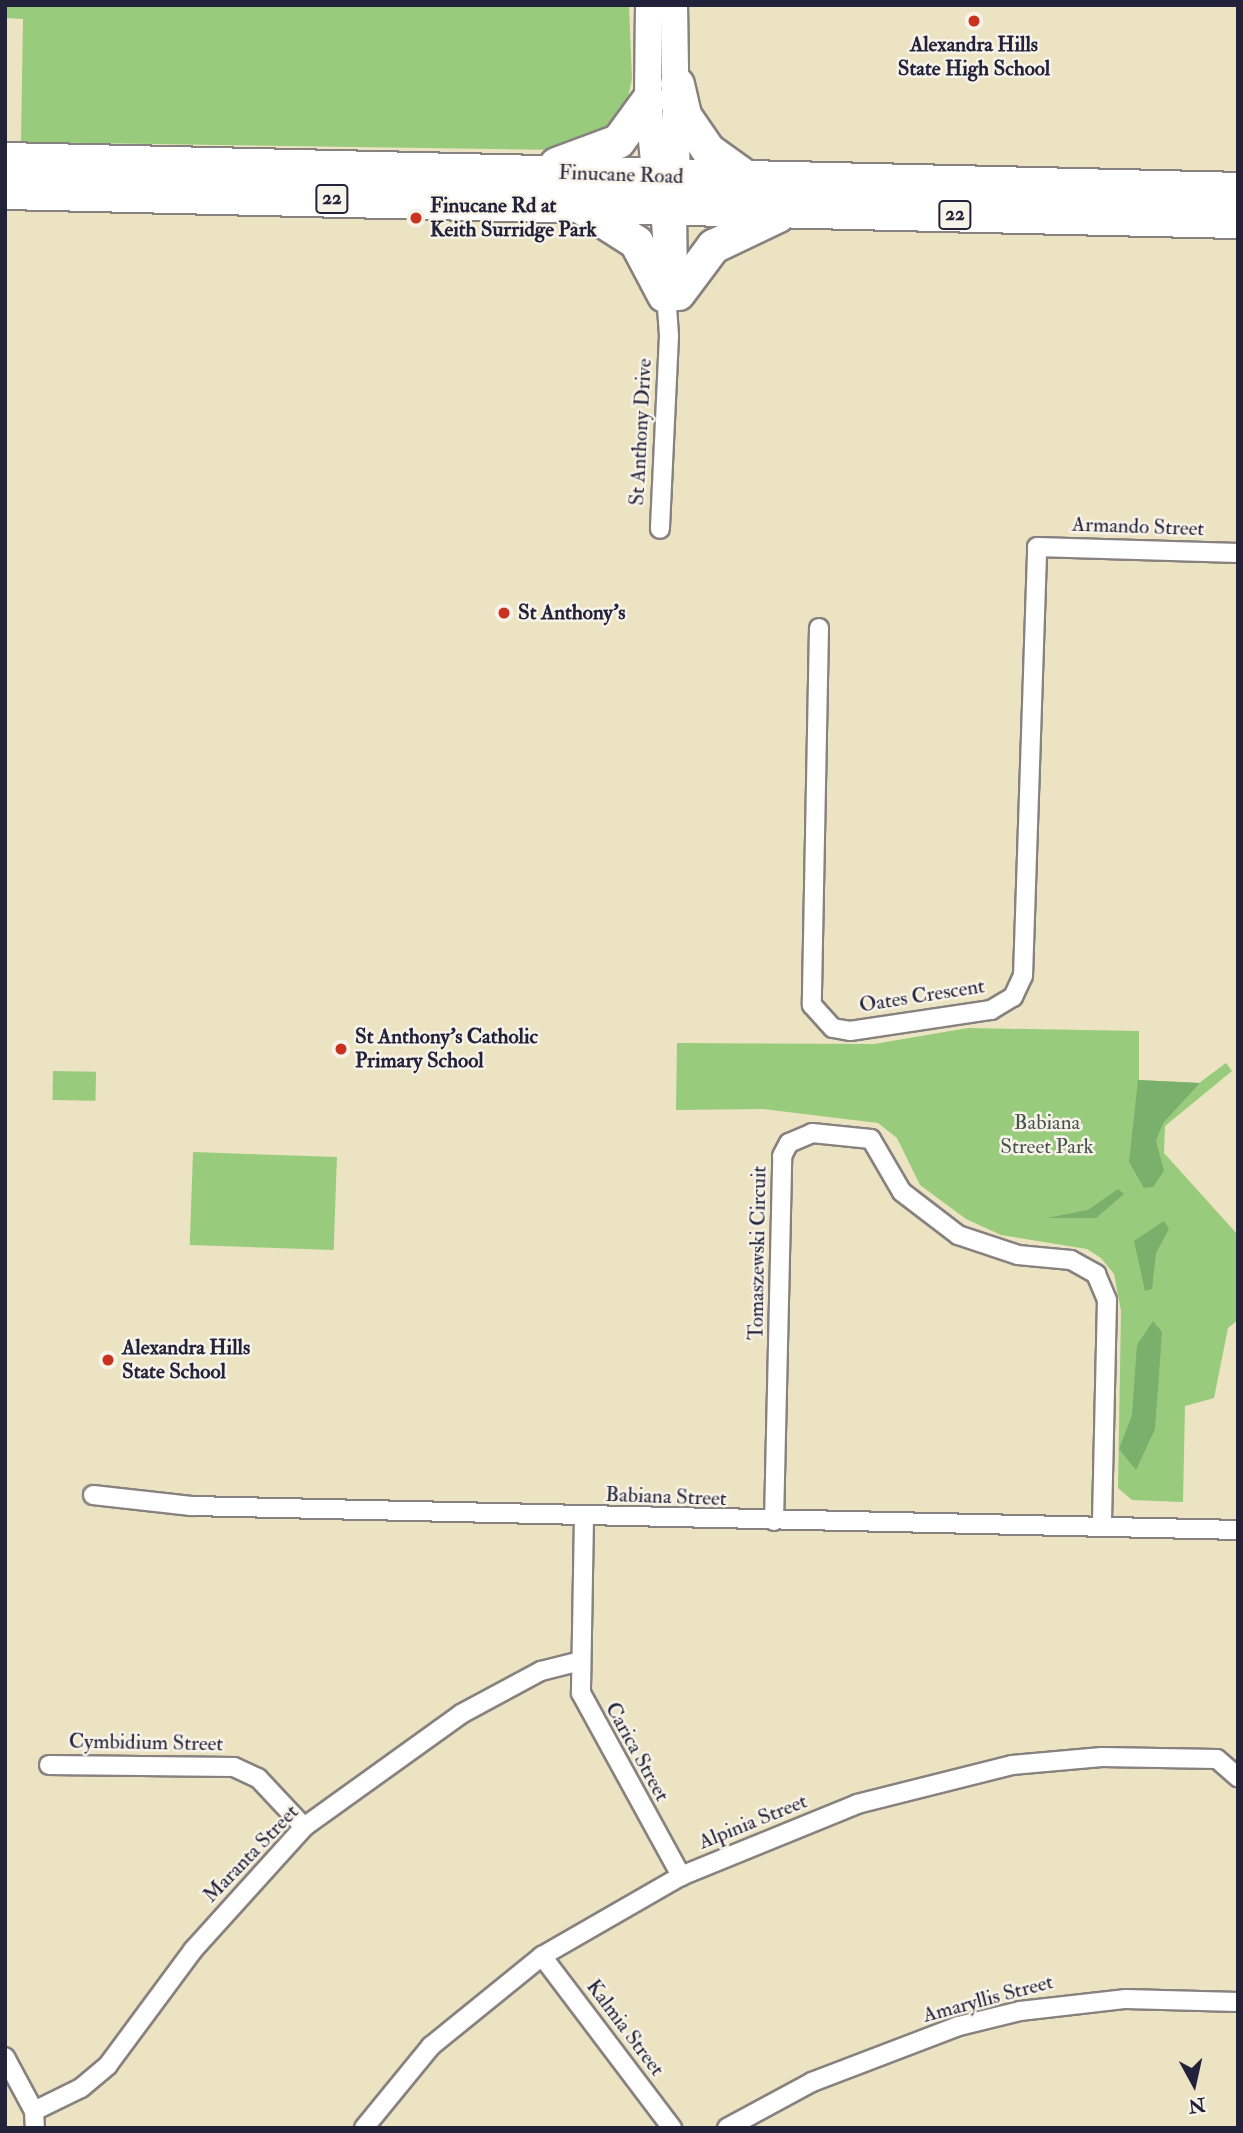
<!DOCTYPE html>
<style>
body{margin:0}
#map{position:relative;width:1243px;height:2133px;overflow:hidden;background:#ece3c3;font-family:"IM FELL Double Pica",serif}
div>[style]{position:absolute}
.green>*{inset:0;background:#98cb7c;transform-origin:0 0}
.forest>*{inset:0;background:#7aaf6c}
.roads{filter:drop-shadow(2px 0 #87827f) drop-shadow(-2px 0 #87827f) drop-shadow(0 2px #87827f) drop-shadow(0 -2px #87827f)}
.street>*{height:18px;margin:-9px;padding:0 9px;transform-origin:9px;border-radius:9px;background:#fff}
.secondary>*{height:26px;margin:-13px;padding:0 13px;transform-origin:13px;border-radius:13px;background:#fff}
.highway>*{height:33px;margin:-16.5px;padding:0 16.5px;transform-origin:16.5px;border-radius:16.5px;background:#fff}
.dots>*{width:19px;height:19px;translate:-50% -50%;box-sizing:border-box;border:4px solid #f7f3e8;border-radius:50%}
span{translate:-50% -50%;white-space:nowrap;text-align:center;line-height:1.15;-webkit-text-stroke:5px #f7f3e8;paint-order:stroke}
.shield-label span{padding:2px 5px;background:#f7f3e8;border:2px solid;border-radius:5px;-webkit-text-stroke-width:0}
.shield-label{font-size:19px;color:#22223b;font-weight:700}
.poi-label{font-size:21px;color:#22223b;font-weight:700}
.left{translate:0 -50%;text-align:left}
.street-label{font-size:21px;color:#22223b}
.park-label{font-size:21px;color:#45554e}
.frame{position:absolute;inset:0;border:7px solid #22223b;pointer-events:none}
.north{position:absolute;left:1159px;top:2049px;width:70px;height:70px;-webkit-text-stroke:5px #f7f3e8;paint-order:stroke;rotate:172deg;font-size:19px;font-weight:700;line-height:28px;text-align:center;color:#22223b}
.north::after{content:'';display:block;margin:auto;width:24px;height:32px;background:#22223b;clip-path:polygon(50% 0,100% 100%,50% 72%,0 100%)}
</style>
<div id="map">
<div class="green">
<div style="clip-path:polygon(5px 5px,629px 5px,632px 79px,626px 107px,609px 126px,562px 150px,21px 142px,23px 19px,5px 18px)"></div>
<div style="clip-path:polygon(968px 1028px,1139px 1031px,1139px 1080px,1199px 1083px,1226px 1063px,1232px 1071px,1165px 1126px,1164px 1153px,1238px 1235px,1238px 1320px,1228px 1328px,1214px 1398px,1185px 1406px,1183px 1502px,1132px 1500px,1118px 1488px,1121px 1311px,1114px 1274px,1101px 1258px,1087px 1249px,1001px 1235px,966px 1219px,920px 1185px,897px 1138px,878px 1123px,763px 1109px,676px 1110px,677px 1043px,874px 1044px)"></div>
<div style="left:53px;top:1071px;width:43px;height:29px;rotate:1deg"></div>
<div style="left:193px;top:1152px;width:144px;height:93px;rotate:2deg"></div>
</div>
<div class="forest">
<div style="clip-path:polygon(1138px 1080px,1200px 1083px,1163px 1123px,1156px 1141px,1164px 1171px,1153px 1187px,1144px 1188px,1129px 1162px)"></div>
<div style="clip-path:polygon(1118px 1189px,1124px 1194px,1096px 1218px,1047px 1218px,1088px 1210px)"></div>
<div style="clip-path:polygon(1164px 1221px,1169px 1229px,1156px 1253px,1152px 1289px,1145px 1291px,1134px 1241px)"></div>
<div style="clip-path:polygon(1153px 1321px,1162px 1332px,1155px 1429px,1136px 1470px,1119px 1449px,1132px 1415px,1137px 1345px)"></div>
</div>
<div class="roads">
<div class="street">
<div style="left:660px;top:207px;width:129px;rotate:86deg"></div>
<div style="left:669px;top:336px;width:193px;rotate:92.7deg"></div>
<div style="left:677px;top:208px;width:80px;rotate:89.3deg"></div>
<div style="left:819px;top:628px;width:377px;rotate:91.1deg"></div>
<div style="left:812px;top:1005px;width:31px;rotate:48deg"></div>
<div style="left:833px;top:1028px;width:17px;rotate:10deg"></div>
<div style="left:850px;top:1031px;width:143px;rotate:-8.5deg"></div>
<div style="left:991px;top:1010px;width:26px;rotate:-31deg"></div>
<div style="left:1013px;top:997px;width:23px;rotate:-65deg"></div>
<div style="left:1023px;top:976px;width:429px;rotate:-88.1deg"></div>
<div style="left:1037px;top:547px;width:201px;rotate:1.7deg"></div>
<div style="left:93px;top:1495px;width:99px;rotate:6.4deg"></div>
<div style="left:191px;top:1506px;width:1047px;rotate:1.31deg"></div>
<div style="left:584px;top:1517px;width:176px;rotate:91deg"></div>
<div style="left:581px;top:1693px;width:209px;rotate:61.3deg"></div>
<div style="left:774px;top:1521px;width:365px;rotate:-88.7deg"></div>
<div style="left:782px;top:1156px;width:15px;rotate:-62deg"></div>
<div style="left:789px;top:1143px;width:25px;rotate:-23deg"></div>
<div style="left:812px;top:1133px;width:59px;rotate:5.8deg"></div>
<div style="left:871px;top:1139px;width:61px;rotate:59.7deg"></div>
<div style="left:902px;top:1192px;width:71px;rotate:37.5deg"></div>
<div style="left:958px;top:1235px;width:63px;rotate:18.4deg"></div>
<div style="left:1018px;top:1255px;width:53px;rotate:5.4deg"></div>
<div style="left:1071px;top:1260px;width:29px;rotate:29deg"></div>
<div style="left:1096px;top:1274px;width:28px;rotate:67deg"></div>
<div style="left:1107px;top:1300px;width:225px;rotate:91.3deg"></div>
<div style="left:49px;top:1765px;width:185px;rotate:0.6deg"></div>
<div style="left:234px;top:1767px;width:26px;rotate:25deg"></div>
<div style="left:258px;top:1778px;width:67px;rotate:46.8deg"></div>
<div style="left:542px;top:1956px;width:216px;rotate:52.9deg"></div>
<div style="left:5px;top:2057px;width:61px;rotate:61.8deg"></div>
<div style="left:34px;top:2111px;width:17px;rotate:87deg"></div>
<div style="left:34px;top:2111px;width:52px;rotate:-26.1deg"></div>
<div style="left:81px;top:2088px;width:35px;rotate:-40deg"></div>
<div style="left:108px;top:2065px;width:143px;rotate:-53.5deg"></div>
<div style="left:193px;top:1950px;width:166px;rotate:-47.9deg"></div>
<div style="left:304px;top:1827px;width:193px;rotate:-35.7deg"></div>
<div style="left:461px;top:1714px;width:91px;rotate:-28.3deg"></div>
<div style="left:541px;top:1671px;width:41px;rotate:-14deg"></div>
<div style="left:364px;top:2128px;width:106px;rotate:-50.7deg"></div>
<div style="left:431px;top:2046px;width:143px;rotate:-39deg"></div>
<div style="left:542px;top:1956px;width:160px;rotate:-29.9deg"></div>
<div style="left:681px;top:1876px;width:190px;rotate:-22.2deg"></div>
<div style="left:857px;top:1804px;width:160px;rotate:-14.1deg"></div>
<div style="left:1012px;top:1765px;width:90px;rotate:-5.1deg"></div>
<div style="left:1102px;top:1757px;width:115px;rotate:1deg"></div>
<div style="left:1217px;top:1759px;width:28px;rotate:41deg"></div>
<div style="left:727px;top:2128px;width:97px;rotate:-28.4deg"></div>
<div style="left:812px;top:2082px;width:157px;rotate:-20.9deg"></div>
<div style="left:959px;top:2026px;width:63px;rotate:-13.8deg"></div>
<div style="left:1020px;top:2011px;width:107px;rotate:-6.5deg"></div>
<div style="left:1126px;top:1999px;width:112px;rotate:1.5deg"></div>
</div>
<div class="secondary">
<div style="left:649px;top:5px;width:95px;rotate:90.6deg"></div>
<div style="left:648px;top:100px;width:92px;rotate:84.4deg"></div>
<div style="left:674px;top:5px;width:190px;rotate:89.1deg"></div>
</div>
<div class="highway">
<div style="left:677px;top:84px;width:32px;rotate:77deg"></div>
<div style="left:684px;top:115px;width:42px;rotate:55.6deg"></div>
<div style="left:708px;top:150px;width:48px;rotate:35.7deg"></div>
<div style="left:5px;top:159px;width:1233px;rotate:1.39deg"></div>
<div style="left:556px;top:164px;width:66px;rotate:-20.4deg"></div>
<div style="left:618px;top:141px;width:51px;rotate:-53.8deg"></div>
<div style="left:5px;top:192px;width:1233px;rotate:1.35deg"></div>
<div style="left:580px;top:206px;width:67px;rotate:32.7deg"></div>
<div style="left:636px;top:242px;width:60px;rotate:62.2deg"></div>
<div style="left:678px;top:293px;width:59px;rotate:-53.3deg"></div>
<div style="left:713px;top:246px;width:72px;rotate:-25.5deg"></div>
</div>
</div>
<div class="dots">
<div style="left:974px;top:21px;background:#c8321e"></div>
<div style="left:416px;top:218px;background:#c8321e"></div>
<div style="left:504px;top:613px;background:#c8321e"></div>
<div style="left:341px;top:1049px;background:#c8321e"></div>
<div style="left:108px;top:1360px;background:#c8321e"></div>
</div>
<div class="shield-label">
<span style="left:332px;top:199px">22</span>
<span style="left:955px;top:215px">22</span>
</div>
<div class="poi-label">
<span style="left:974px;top:57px">Alexandra Hills<br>State High School</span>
<span class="left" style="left:430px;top:218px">Finucane Rd at<br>Keith Surridge Park</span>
<span class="left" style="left:518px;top:613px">St Anthony's</span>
<span class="left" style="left:355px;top:1049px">St Anthony's Catholic<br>Primary School</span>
<span class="left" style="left:122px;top:1360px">Alexandra Hills<br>State School</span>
</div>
<div class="street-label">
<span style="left:621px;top:175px;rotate:2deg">Finucane Road</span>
<span style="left:641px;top:432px;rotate:-87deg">St Anthony Drive</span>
<span style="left:1138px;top:527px;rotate:2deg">Armando Street</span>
<span style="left:922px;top:996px;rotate:-9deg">Oates Crescent</span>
<span style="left:758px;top:1253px;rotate:-89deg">Tomaszewski Circuit</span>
<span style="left:666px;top:1497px;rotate:2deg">Babiana Street</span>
<span style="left:146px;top:1743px;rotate:1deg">Cymbidium Street</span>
<span style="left:637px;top:1752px;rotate:61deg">Carica Street</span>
<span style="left:753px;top:1822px;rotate:-22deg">Alpinia Street</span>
<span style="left:251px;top:1854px;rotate:-46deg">Maranta Street</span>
<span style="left:988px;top:1999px;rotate:-15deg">Amaryllis Street</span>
<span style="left:625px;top:2028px;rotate:53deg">Kalmia Street</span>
</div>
<div class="park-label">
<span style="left:1047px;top:1135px">Babiana<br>Street Park</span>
</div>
<div class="frame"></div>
<div class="north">N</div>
</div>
